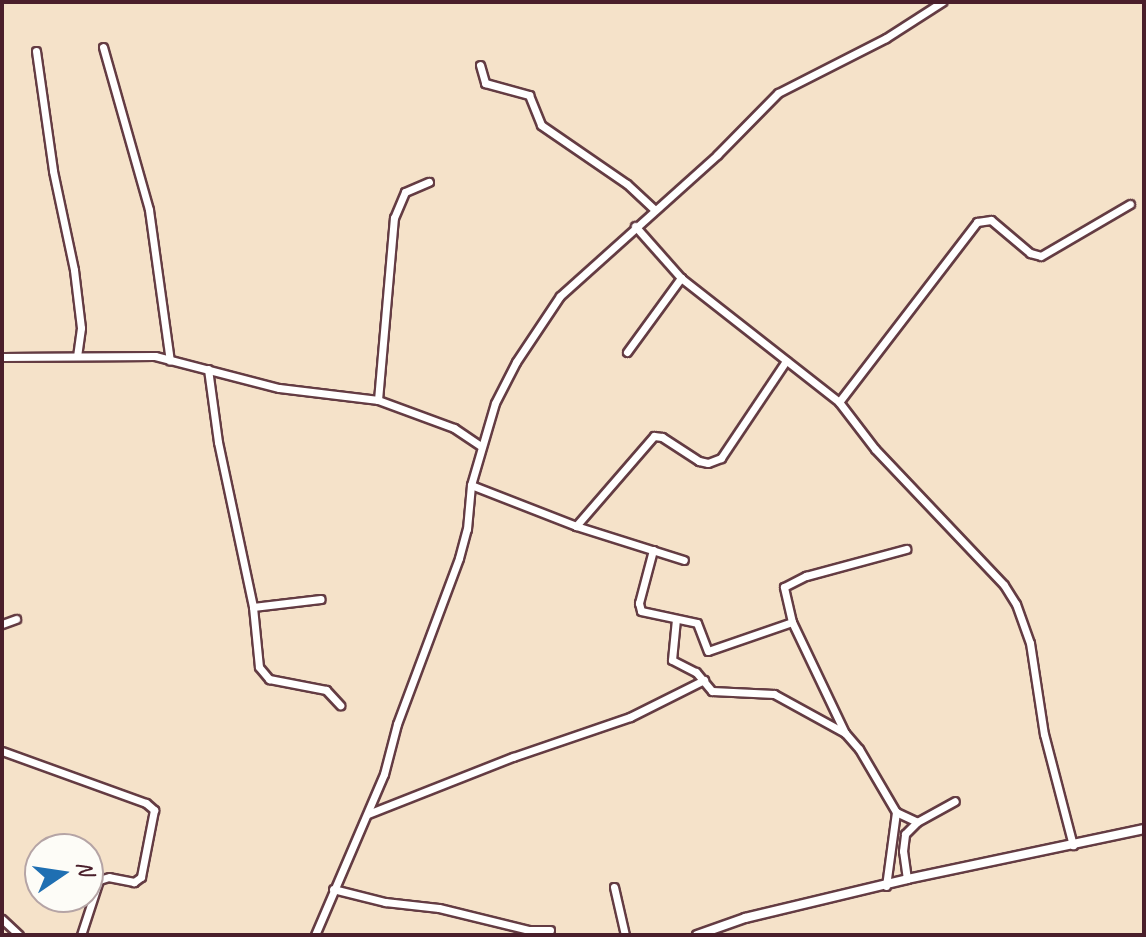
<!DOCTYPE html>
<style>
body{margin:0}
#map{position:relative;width:1146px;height:937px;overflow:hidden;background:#f5e2c9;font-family:Caveat,sans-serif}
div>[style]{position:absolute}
.roads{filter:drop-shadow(2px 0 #643c43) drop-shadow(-2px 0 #643c43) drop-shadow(0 2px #643c43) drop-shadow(0 -2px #643c43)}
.minor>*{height:7px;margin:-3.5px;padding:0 3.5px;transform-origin:3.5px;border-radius:3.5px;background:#fff}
.tertiary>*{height:8px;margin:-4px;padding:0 4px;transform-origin:4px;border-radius:4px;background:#fff}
span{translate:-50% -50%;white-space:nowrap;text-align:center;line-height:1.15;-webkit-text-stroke:6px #fdfcf7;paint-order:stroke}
.frame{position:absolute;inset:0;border:4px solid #4a1f2b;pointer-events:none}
.north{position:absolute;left:24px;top:833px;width:80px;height:80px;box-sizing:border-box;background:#fdfcf7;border:2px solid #b5a4a5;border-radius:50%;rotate:77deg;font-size:22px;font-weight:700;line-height:32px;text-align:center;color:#4a1f2b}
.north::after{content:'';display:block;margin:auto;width:28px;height:36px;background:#1f6fb2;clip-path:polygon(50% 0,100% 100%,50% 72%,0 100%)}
</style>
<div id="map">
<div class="roads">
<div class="minor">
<div style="left:103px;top:47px;width:169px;rotate:74.2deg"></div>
<div style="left:149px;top:210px;width:152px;rotate:82.1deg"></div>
<div style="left:36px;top:51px;width:121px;rotate:81.9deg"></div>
<div style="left:53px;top:171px;width:101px;rotate:78deg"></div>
<div style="left:74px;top:270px;width:58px;rotate:83.1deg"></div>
<div style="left:81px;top:328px;width:28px;rotate:98deg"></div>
<div style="left:480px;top:65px;width:19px;rotate:74deg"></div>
<div style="left:485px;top:83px;width:46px;rotate:15.3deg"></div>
<div style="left:529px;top:95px;width:32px;rotate:68deg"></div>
<div style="left:541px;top:125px;width:104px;rotate:34.5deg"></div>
<div style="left:627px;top:184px;width:38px;rotate:43deg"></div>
<div style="left:635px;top:226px;width:69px;rotate:48.5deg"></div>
<div style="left:681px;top:278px;width:201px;rotate:38.1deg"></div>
<div style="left:839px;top:402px;width:59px;rotate:52.5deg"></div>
<div style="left:875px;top:449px;width:187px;rotate:46.5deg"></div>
<div style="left:1004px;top:585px;width:22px;rotate:58deg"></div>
<div style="left:1016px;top:604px;width:41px;rotate:70.3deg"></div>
<div style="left:1030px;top:643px;width:92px;rotate:81.3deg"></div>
<div style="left:1044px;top:734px;width:115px;rotate:75.4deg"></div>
<div style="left:627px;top:352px;width:92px;rotate:-53.9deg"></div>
<div style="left:2px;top:357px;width:153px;rotate:-0.4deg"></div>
<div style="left:155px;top:356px;width:128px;rotate:14.5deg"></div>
<div style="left:279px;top:388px;width:100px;rotate:6.9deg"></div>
<div style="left:378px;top:400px;width:81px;rotate:20.2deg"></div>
<div style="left:454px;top:428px;width:32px;rotate:34deg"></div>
<div style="left:208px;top:369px;width:74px;rotate:82.2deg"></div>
<div style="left:218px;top:442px;width:169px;rotate:78deg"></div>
<div style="left:253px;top:607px;width:60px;rotate:84.3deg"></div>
<div style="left:259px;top:667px;width:16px;rotate:50deg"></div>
<div style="left:269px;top:679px;width:58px;rotate:10.9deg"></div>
<div style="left:326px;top:690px;width:21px;rotate:47deg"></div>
<div style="left:378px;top:400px;width:183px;rotate:-85deg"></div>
<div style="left:394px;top:218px;width:28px;rotate:-67deg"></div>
<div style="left:405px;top:192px;width:26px;rotate:-23deg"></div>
<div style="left:839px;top:402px;width:227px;rotate:-52.5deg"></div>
<div style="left:977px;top:222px;width:14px;rotate:-8deg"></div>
<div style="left:991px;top:220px;width:51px;rotate:40.2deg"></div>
<div style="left:1030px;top:253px;width:11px;rotate:15deg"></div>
<div style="left:1041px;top:256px;width:103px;rotate:-30.3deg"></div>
<div style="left:471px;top:485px;width:113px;rotate:21.3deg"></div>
<div style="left:576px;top:526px;width:119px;rotate:-49.1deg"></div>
<div style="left:654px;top:436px;width:8px;rotate:7deg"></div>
<div style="left:662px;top:437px;width:44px;rotate:33deg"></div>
<div style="left:699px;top:461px;width:9px;rotate:13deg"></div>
<div style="left:708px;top:463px;width:14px;rotate:-21deg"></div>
<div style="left:721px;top:458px;width:117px;rotate:-56.2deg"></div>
<div style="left:576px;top:526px;width:113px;rotate:17.5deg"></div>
<div style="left:653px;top:550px;width:55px;rotate:104.8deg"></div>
<div style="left:639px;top:603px;width:8px;rotate:76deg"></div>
<div style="left:641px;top:611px;width:57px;rotate:12.1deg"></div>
<div style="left:697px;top:623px;width:30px;rotate:69deg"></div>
<div style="left:708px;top:651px;width:89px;rotate:-19deg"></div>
<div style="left:253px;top:607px;width:68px;rotate:-6.7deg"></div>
<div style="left:676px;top:619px;width:41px;rotate:95.6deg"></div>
<div style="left:672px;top:660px;width:27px;rotate:27deg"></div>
<div style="left:696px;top:672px;width:25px;rotate:50deg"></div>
<div style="left:712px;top:691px;width:62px;rotate:2.8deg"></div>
<div style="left:774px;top:694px;width:81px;rotate:28.8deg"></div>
<div style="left:2px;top:624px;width:15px;rotate:-20deg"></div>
<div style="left:2px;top:751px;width:153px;rotate:19.9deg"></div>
<div style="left:146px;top:803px;width:11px;rotate:41deg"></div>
<div style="left:154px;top:810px;width:68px;rotate:101deg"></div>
<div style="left:141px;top:877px;width:9px;rotate:144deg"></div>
<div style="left:134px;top:882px;width:25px;rotate:-169deg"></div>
<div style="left:109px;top:877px;width:10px;rotate:163deg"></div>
<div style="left:99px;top:880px;width:58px;rotate:108.1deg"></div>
<div style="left:896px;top:812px;width:23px;rotate:25deg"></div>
<div style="left:368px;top:814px;width:156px;rotate:-21.5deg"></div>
<div style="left:513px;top:757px;width:124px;rotate:-18.9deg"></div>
<div style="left:630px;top:717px;width:83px;rotate:-26.6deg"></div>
<div style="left:907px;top:879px;width:28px;rotate:-98deg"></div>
<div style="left:903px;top:851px;width:17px;rotate:-83deg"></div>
<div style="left:905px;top:834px;width:17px;rotate:-45deg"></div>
<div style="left:917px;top:822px;width:43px;rotate:-28.9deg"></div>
<div style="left:886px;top:886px;width:75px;rotate:-82.3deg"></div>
<div style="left:896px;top:812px;width:73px;rotate:-120.4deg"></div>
<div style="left:859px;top:749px;width:21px;rotate:-131deg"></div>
<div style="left:845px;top:733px;width:123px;rotate:-115.5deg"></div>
<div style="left:792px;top:622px;width:36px;rotate:-103deg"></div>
<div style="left:784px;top:587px;width:25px;rotate:-27deg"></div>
<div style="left:806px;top:576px;width:104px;rotate:-15.1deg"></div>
<div style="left:614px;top:887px;width:49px;rotate:77.1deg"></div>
<div style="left:333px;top:889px;width:54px;rotate:14deg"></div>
<div style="left:385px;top:902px;width:54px;rotate:6.3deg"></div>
<div style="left:439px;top:908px;width:93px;rotate:13.7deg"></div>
<div style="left:529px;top:930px;width:21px"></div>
<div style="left:2px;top:919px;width:23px;rotate:43deg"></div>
<div style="left:315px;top:935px;width:175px;rotate:-66.8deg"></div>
<div style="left:384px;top:774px;width:52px;rotate:-75.4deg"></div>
<div style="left:397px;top:724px;width:177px;rotate:-69.5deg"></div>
<div style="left:459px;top:558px;width:30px;rotate:-75deg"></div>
<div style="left:467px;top:529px;width:44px;rotate:-84.8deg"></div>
<div style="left:471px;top:485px;width:85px;rotate:-73.7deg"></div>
<div style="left:495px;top:403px;width:46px;rotate:-62.9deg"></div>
<div style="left:516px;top:362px;width:79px;rotate:-56.3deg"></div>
<div style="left:560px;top:296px;width:211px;rotate:-41.9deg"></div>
<div style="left:717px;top:155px;width:87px;rotate:-45.5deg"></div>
<div style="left:778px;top:93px;width:121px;rotate:-27deg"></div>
<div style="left:886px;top:38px;width:67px;rotate:-32.7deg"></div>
</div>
<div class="tertiary">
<div style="left:697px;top:935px;width:51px;rotate:-19.5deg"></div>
<div style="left:745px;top:918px;width:167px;rotate:-13.5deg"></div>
<div style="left:907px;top:879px;width:242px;rotate:-11.9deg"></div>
</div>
</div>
<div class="frame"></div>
<div class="north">N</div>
</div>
